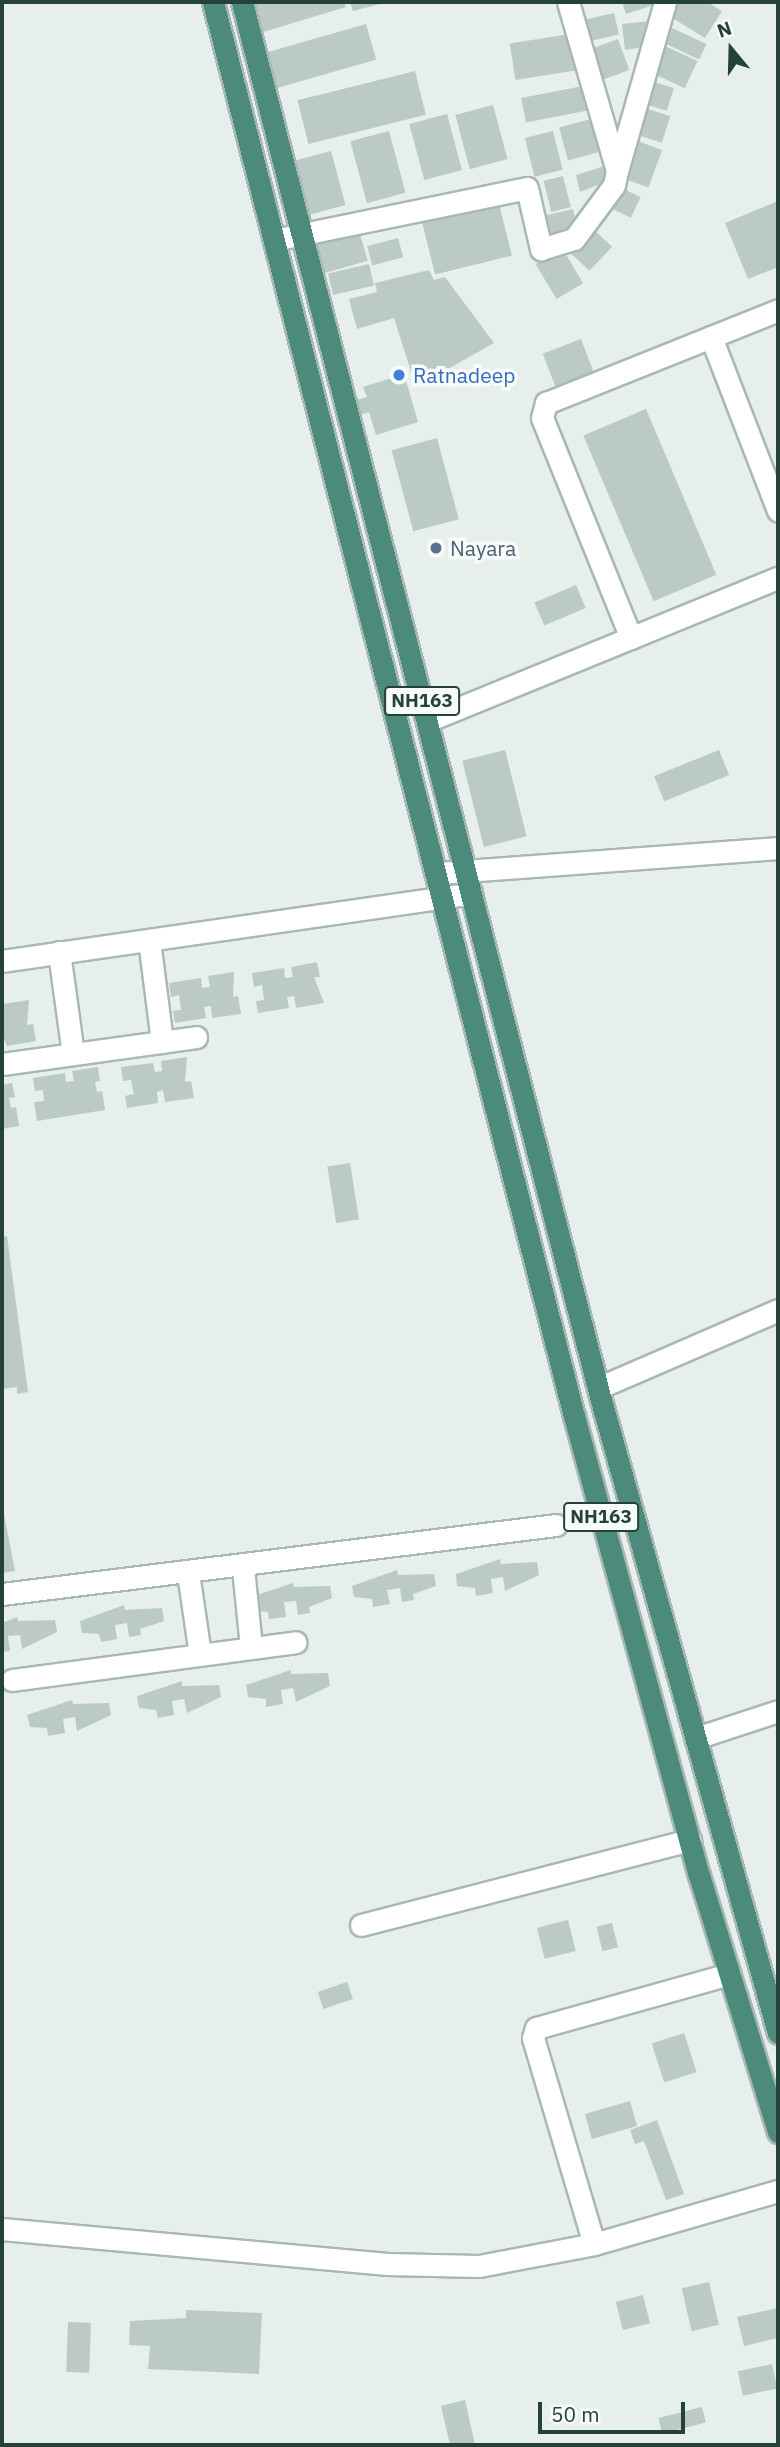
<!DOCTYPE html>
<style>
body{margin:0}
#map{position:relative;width:780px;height:2447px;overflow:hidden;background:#e6efeb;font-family:"IBM Plex Sans",sans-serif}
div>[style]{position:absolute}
.building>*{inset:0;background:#bbcac4;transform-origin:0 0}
.roads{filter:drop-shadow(2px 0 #a8b8b2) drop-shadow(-2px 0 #a8b8b2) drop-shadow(0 2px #a8b8b2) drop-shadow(0 -2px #a8b8b2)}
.minor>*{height:21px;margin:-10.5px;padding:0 10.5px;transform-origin:10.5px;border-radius:10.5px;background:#fff}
.trunk>*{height:21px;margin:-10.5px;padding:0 10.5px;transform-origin:10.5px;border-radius:10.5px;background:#4c8a7c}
.dots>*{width:19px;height:19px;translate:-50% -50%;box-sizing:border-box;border:4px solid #f7fbf9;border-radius:50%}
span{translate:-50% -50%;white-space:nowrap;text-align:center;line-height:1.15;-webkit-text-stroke:7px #f7fbf9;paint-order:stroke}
.shield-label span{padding:2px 5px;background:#f7fbf9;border:2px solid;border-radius:5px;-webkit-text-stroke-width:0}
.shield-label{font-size:19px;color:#24423a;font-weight:700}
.shop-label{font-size:21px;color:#366cbe}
.left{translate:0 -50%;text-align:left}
.service-label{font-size:21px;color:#4e5e75}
.frame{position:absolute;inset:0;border:4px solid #24423a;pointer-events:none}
.north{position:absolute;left:696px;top:14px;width:70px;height:70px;-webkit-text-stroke:5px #f7fbf9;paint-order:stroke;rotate:341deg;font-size:19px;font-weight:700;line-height:28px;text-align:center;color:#24423a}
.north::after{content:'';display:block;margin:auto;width:24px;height:32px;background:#24423a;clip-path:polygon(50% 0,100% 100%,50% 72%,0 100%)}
.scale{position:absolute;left:538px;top:2402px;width:147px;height:32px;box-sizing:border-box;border:4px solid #24423a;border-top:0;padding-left:9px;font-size:21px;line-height:24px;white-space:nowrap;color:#24423a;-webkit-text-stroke:5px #f7fbf9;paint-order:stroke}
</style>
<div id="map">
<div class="building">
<div style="clip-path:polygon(251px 2px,344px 2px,346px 7px,260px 33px)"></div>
<div style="clip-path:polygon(350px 2px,384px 2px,384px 3px,353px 11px)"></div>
<div style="clip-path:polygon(622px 2px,653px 2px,654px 5px,626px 14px)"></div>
<div style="clip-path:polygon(678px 2px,707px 2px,722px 11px,705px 38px,669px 16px)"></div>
<div style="left:614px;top:13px;width:22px;height:32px;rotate:77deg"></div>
<div style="clip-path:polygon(652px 21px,643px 47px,625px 50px,622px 24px)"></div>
<div style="left:366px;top:24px;width:37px;height:111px;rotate:74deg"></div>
<div style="left:672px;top:28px;width:38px;height:17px;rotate:25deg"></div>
<div style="left:570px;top:34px;width:37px;height:61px;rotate:81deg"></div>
<div style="left:618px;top:39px;width:33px;height:34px;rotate:70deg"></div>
<div style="left:663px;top:45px;width:38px;height:30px;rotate:25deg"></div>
<div style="left:415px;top:71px;width:45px;height:121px;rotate:76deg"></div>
<div style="left:648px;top:80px;width:27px;height:24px;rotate:17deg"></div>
<div style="left:583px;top:86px;width:25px;height:63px;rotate:79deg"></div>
<div style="left:493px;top:105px;width:56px;height:39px;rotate:75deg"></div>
<div style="left:639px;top:106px;width:33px;height:28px;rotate:18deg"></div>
<div style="left:447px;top:114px;width:58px;height:39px;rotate:75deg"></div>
<div style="left:591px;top:119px;width:34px;height:33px;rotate:75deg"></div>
<div style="left:389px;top:131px;width:64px;height:40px;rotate:75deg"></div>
<div style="left:553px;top:131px;width:40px;height:29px;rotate:76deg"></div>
<div style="left:632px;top:139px;width:32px;height:40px;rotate:20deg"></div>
<div style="left:331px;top:151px;width:56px;height:40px;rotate:75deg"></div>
<div style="clip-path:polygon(608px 165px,611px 180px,580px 192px,576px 175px)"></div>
<div style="left:563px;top:176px;width:32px;height:20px;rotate:76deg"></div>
<div style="left:617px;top:186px;width:26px;height:23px;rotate:25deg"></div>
<div style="clip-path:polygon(778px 201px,778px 267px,748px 279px,725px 223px)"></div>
<div style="left:499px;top:204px;width:53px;height:79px;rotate:76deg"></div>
<div style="left:573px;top:209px;width:22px;height:33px;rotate:77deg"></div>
<div style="left:358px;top:227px;width:35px;height:51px;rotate:74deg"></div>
<div style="left:593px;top:229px;width:26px;height:33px;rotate:43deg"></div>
<div style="left:398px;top:238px;width:20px;height:32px;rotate:75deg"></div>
<div style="left:562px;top:248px;width:41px;height:31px;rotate:59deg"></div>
<div style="left:369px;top:264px;width:22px;height:42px;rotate:77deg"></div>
<div style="clip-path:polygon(429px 270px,434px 280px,445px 277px,494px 343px,416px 387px,394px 318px,357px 329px,349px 299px,377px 292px,375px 283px)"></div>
<div style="left:581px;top:339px;width:39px;height:41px;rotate:69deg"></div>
<div style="clip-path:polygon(404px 374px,418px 422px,376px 435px,369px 412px,359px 415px,354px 401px,367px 397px,363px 387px)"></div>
<div style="left:646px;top:409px;width:180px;height:68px;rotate:67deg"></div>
<div style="left:437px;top:438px;width:84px;height:47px;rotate:75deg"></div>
<div style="left:576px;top:585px;width:25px;height:45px;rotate:67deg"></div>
<div style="left:505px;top:750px;width:89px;height:44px;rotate:76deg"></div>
<div style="left:719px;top:750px;width:27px;height:70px;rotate:68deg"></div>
<div style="clip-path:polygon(317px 962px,320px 977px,314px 977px,324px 1003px,296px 1008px,294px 996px,287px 997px,289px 1008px,258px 1013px,256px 1001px,264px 1000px,262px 985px,254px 987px,252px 973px,284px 968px,285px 978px,293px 977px,291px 967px)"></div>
<div style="clip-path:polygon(234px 972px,233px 997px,238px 996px,241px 1014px,212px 1018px,211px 1006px,204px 1007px,206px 1018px,175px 1023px,173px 1011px,181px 1010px,179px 995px,171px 997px,169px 983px,201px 978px,202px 988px,210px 987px,208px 976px)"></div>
<div style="clip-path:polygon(29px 1000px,27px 1025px,33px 1024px,36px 1041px,7px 1046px,2px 1034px,3px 1004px)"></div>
<div style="clip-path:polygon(187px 1057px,185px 1082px,191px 1081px,194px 1098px,165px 1102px,163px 1090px,157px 1092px,158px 1103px,127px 1108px,125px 1096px,134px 1094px,131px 1080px,123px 1081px,121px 1067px,153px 1063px,155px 1072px,162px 1071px,161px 1061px)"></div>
<div style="clip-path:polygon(98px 1067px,100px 1081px,95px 1082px,97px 1092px,102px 1091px,105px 1110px,37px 1121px,34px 1102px,44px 1101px,43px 1090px,35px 1091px,33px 1078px,65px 1073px,66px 1082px,74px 1081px,72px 1071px)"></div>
<div style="clip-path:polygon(12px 1083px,15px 1097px,9px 1098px,11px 1108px,16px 1107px,19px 1126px,2px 1129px,2px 1085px)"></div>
<div style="left:350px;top:1163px;width:57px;height:23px;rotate:81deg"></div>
<div style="clip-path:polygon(7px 1236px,28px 1392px,17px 1394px,17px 1387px,2px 1389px,2px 1237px)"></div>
<div style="clip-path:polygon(2px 1504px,15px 1571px,2px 1573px)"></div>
<div style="clip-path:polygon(500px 1559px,501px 1564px,537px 1562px,539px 1575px,505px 1591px,503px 1577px,491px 1579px,493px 1593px,476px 1596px,475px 1588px,457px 1586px,456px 1574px)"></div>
<div style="clip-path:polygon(397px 1570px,398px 1575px,434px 1574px,436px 1586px,413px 1594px,414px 1600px,402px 1602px,400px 1588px,387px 1590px,390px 1604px,373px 1607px,372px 1599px,354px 1597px,352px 1586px)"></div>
<div style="clip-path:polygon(293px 1583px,294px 1587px,330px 1586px,332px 1598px,309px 1607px,310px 1613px,298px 1615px,296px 1601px,284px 1602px,286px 1617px,269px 1619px,268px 1612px,250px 1610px,248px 1598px)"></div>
<div style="clip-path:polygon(124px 1605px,125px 1610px,162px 1608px,164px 1621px,140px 1629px,141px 1635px,129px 1637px,127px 1623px,115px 1625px,117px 1639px,101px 1642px,99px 1634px,82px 1633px,80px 1621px)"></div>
<div style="clip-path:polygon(17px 1617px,18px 1621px,55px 1620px,57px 1632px,22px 1649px,20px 1635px,8px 1636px,10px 1651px,2px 1652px,2px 1623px)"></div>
<div style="clip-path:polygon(291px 1670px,291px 1674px,328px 1673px,330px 1686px,296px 1702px,293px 1688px,281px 1690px,283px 1704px,266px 1707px,266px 1699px,248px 1697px,246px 1685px)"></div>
<div style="clip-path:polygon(182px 1681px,182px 1686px,219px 1685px,221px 1697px,187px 1713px,184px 1699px,172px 1701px,174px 1715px,158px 1718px,156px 1710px,139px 1708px,137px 1696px)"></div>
<div style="clip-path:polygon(72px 1700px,73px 1704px,109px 1703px,111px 1715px,77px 1731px,75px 1717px,63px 1719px,65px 1733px,48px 1736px,47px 1728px,30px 1727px,27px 1715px)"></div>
<div style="left:568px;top:1920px;width:32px;height:32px;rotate:76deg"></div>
<div style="left:612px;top:1923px;width:25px;height:16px;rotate:76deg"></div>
<div style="left:347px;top:1982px;width:18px;height:31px;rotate:71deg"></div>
<div style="left:684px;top:2033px;width:41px;height:34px;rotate:72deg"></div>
<div style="left:630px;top:2101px;width:26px;height:47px;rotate:74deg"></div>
<div style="clip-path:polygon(657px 2120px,684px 2194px,666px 2200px,644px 2141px,635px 2144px,630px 2130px)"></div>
<div style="left:709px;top:2282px;width:44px;height:28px;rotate:77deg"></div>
<div style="left:643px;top:2295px;width:29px;height:28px;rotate:76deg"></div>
<div style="clip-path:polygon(778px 2308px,778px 2338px,744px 2346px,737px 2317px)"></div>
<div style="clip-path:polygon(186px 2310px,262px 2313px,259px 2374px,148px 2369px,150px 2346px,129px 2345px,130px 2321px,186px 2318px)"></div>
<div style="left:68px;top:2322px;width:23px;height:50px;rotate:2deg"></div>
<div style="left:772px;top:2364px;width:25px;height:35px;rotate:78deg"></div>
<div style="clip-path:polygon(465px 2400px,475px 2445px,450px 2445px,441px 2406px)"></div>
<div style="left:702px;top:2407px;width:16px;height:45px;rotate:76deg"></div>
</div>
<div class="roads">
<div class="minor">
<div style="left:568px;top:2px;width:176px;rotate:73.8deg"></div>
<div style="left:617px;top:171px;width:176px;rotate:-74.1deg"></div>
<div style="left:274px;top:240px;width:258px;rotate:-11.6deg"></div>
<div style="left:527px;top:188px;width:63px;rotate:77.1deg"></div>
<div style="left:541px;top:249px;width:34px;rotate:-17deg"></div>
<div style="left:574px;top:239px;width:67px;rotate:-53.5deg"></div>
<div style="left:614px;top:185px;width:14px;rotate:-78deg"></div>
<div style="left:711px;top:337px;width:186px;rotate:68.9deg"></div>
<div style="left:631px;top:638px;width:237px;rotate:-112deg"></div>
<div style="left:542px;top:418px;width:16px;rotate:-75deg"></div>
<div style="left:546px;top:403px;width:250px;rotate:-21.8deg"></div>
<div style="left:427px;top:721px;width:379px;rotate:-22.2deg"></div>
<div style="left:438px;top:873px;width:341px;rotate:-4.2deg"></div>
<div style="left:149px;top:940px;width:103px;rotate:82.7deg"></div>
<div style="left:59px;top:952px;width:103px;rotate:82.2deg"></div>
<div style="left:2px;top:961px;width:474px;rotate:-8.2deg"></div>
<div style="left:2px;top:1064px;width:196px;rotate:-7.9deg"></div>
<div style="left:598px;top:1388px;width:196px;rotate:-23.4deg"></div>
<div style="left:243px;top:1568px;width:79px;rotate:84.2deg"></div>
<div style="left:188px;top:1573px;width:82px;rotate:81.6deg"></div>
<div style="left:2px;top:1594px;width:558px;rotate:-7.1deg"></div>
<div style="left:12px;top:1680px;width:286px;rotate:-7.6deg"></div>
<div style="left:696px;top:1738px;width:86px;rotate:-18.2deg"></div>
<div style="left:361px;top:1925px;width:340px;rotate:-14.5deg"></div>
<div style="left:2px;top:2229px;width:387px;rotate:5.2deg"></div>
<div style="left:387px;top:2264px;width:92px;rotate:1.2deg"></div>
<div style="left:479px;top:2266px;width:117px;rotate:-10.8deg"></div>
<div style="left:594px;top:2244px;width:191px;rotate:-16.1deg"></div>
<div style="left:594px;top:2244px;width:215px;rotate:-106.5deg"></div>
<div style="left:533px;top:2038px;width:10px;rotate:-73deg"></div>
<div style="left:536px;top:2028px;width:201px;rotate:-15.6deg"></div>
</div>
<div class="trunk">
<div style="left:213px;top:2px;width:1459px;rotate:75.68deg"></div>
<div style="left:574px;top:1416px;width:476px;rotate:74.8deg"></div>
<div style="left:699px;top:1875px;width:269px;rotate:72.9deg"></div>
<div style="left:242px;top:2px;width:1443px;rotate:75.6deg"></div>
<div style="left:601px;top:1400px;width:657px;rotate:74.38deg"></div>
</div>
</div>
<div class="dots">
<div style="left:399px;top:375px;background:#3f7fe0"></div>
<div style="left:436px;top:548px;background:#5c6f8a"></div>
</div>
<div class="shield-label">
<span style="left:422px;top:701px">NH163</span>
<span style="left:601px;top:1517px">NH163</span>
</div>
<div class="shop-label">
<span class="left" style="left:413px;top:375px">Ratnadeep</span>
</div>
<div class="service-label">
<span class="left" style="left:450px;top:548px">Nayara</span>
</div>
<div class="frame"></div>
<div class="north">N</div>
<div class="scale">50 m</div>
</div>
